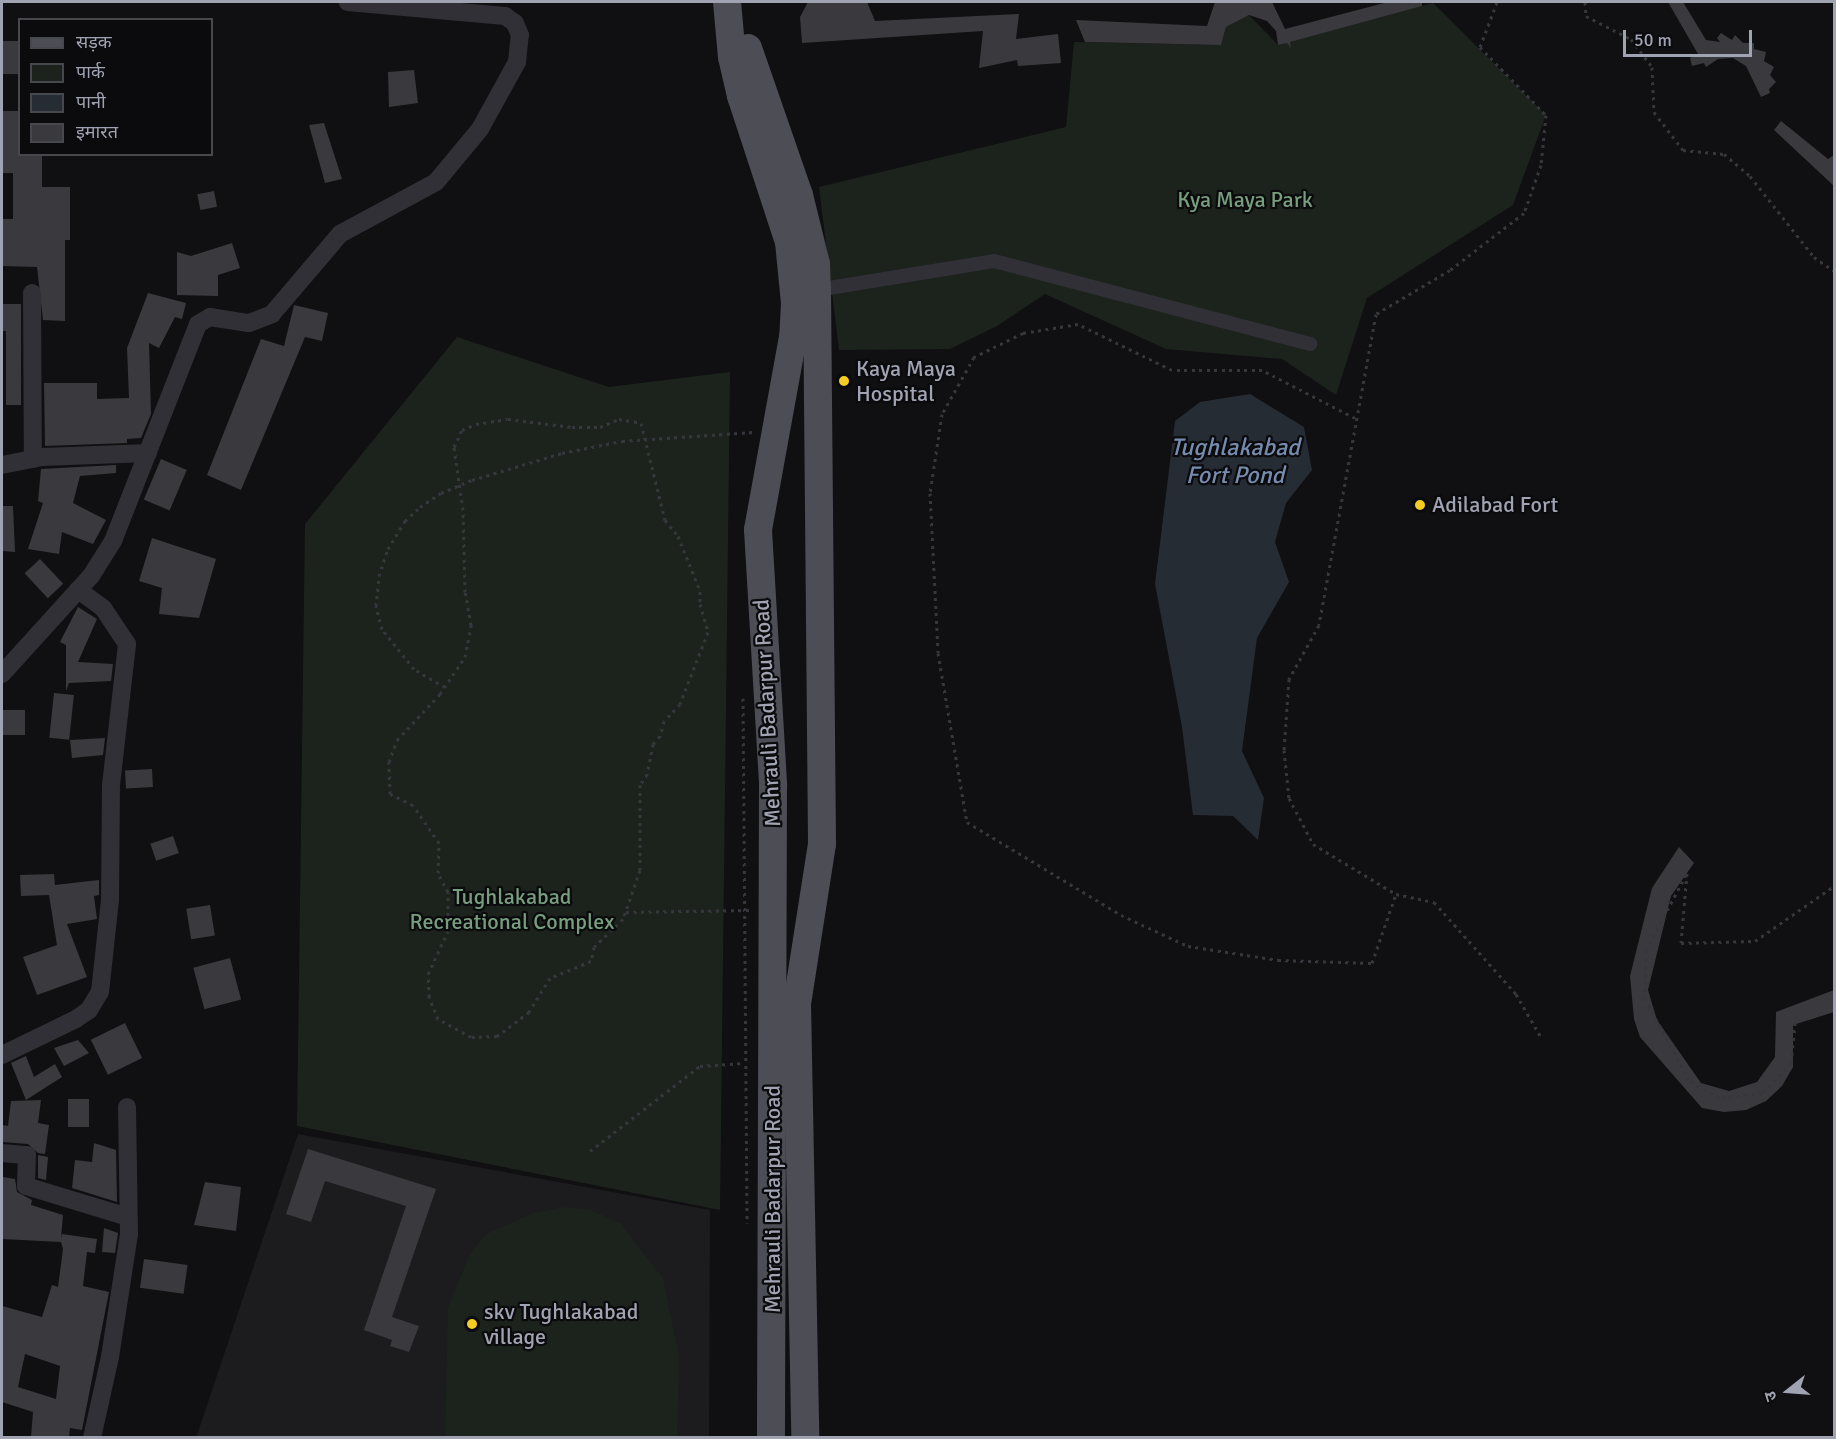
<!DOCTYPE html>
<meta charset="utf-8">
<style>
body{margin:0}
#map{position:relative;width:1836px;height:1439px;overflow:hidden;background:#100f11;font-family:Signika,"Noto Sans Devanagari",sans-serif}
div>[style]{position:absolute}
.built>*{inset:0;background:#1c1b1e}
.green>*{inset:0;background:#1c231d}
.water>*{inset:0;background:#262c34}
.building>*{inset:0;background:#3a393e;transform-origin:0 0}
.path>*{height:3px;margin-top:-1.5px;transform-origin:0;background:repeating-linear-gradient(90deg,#36373d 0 3px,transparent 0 7.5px)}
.pedestrian>*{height:14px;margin:-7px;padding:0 7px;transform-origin:7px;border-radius:7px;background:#303036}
.minor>*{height:18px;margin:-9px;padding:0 9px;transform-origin:9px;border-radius:9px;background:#303036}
.primary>*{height:28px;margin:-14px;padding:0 14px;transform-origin:14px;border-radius:14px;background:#4c4d55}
.dots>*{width:16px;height:16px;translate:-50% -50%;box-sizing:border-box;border:3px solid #0b0a0c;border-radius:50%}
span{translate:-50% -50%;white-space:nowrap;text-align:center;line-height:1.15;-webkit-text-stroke:4.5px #0b0a0c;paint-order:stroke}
.park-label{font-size:22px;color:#769e7f}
.poi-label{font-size:22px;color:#a0a3b2}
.left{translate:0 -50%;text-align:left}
.street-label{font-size:22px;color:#a0a3b2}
.water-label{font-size:24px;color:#768caf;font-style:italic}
.frame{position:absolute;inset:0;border:3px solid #a0a3b2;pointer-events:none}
.legend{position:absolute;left:18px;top:18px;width:195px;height:138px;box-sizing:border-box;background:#0b0a0c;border:2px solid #47474e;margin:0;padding:8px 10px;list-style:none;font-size:18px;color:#a0a3b2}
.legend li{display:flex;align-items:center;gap:12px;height:30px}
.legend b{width:30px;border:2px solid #47474e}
.north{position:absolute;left:1758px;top:1361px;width:60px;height:60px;-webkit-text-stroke:4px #0b0a0c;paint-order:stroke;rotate:253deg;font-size:16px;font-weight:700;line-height:24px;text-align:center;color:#a0a3b2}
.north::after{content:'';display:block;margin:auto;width:21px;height:27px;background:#a0a3b2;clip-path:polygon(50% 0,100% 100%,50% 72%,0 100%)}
.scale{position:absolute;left:1623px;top:30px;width:129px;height:27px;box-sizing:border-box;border:3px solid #a0a3b2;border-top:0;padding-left:8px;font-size:18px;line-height:21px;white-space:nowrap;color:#a0a3b2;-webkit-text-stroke:4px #0b0a0c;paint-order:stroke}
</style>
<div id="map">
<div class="built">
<div style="clip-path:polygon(298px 1134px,710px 1210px,709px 1437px,196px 1438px)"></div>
</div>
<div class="green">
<div style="clip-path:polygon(1433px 3px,1546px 115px,1513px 205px,1367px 298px,1336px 395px,1282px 359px,1166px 349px,1045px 294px,997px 326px,950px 349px,839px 350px,819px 187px,1066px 127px,1074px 42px,1221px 45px,1226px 27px,1249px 15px,1278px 45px)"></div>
<div style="clip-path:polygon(457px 337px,609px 387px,730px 372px,720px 1210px,297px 1126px,305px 524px)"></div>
<div style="clip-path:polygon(565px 1207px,591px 1210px,620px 1223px,663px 1278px,679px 1357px,677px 1437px,445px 1437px,448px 1307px,469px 1256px,486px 1234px,533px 1213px)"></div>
</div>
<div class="water">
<div style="clip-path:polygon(1250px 394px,1304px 427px,1312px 470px,1286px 503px,1275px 542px,1289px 582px,1257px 638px,1242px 751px,1264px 798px,1258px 840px,1233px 816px,1193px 815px,1182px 727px,1155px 584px,1175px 421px,1200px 402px)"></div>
</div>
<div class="building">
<div style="clip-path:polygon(808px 2px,867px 2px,875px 21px,1019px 14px,1016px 39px,1058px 34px,1061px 63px,1018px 66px,1017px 60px,979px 68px,983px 31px,802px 43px,800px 17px)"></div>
<div style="clip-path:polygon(1215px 2px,1272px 2px,1285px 29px,1388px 2px,1422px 2px,1422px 6px,1290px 42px,1291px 48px,1287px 43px,1278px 45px,1276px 31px,1267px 21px,1249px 15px,1226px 27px,1221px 45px,1085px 42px,1076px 20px,1207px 26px)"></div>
<div style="clip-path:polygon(1668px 2px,1683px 2px,1706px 40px,1720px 42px,1717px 38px,1721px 33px,1732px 40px,1735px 35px,1743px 43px,1754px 43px,1754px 49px,1766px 52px,1764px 61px,1774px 67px,1770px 75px,1776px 82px,1769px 89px,1770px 93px,1761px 97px,1746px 66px,1733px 58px,1718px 59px,1706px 67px,1704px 63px,1692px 66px,1690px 58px,1698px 54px)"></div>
<div style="left:2px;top:41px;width:18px;height:33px"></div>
<div style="clip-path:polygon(414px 70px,418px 103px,389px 107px,388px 72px)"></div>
<div style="clip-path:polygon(2px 111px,20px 111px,20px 154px,42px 154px,42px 187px,70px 187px,70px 240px,65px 240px,65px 321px,43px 320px,37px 267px,2px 266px,2px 219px,13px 219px,13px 173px,2px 173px)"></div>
<div style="clip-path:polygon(1781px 121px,1828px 159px,1834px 155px,1834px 186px,1774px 130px)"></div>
<div style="clip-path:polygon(324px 123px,342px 179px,325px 183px,309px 125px)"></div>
<div style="left:214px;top:191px;width:16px;height:17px;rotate:79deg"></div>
<div style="clip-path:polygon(232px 243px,240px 268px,218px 275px,218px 296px,177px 295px,177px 252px,191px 256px)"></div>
<div style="clip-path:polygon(148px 293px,186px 303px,182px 319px,175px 317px,159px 348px,149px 343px,151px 414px,141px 438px,127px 439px,127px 443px,45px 446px,44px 383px,97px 383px,97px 399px,129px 398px,127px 348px)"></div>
<div style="clip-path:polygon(2px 304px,21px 304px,21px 405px,6px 405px,6px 331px,2px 331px)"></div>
<div style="clip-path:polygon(294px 305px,328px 313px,322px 341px,305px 337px,241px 490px,207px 475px,261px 339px,284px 346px)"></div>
<div style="left:161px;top:459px;width:28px;height:44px;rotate:23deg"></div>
<div style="clip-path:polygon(116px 465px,116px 473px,80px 476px,73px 503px,106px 520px,93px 544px,62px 532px,59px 554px,28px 549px,43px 503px,38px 501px,41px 469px)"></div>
<div style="clip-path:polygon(2px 506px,13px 506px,15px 552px,2px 551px)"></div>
<div style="clip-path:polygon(152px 538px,216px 559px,199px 618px,159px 614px,162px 588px,139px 581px)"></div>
<div style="left:40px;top:559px;width:34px;height:21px;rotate:47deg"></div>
<div style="clip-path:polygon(78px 607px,97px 619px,78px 662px,113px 664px,111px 681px,69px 683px,66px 691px,66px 645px,60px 642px)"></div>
<div style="left:54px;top:693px;width:20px;height:45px;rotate:6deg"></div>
<div style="left:2px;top:710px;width:23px;height:25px"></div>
<div style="clip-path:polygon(105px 738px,103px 755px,72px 758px,70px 740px)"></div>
<div style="left:152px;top:769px;width:18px;height:27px;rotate:87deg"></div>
<div style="left:173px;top:836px;width:18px;height:24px;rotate:71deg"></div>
<div style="clip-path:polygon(1679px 847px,1694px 863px,1671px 896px,1648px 990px,1657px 1020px,1701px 1083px,1729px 1091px,1757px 1082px,1775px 1057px,1776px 1012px,1834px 990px,1834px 1012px,1793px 1025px,1793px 1067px,1782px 1086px,1766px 1101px,1746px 1110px,1724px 1112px,1702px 1108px,1640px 1037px,1634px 1019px,1630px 976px,1652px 888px)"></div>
<div style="clip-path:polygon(54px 874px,55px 885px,99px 880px,99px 895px,94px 896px,97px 919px,67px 924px,87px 977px,37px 995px,23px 957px,57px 945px,49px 895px,21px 896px,20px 875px)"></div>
<div style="left:210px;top:905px;width:31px;height:24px;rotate:81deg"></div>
<div style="left:230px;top:958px;width:43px;height:38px;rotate:75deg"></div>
<div style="left:125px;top:1023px;width:39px;height:38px;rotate:64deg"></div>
<div style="clip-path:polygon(78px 1040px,89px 1053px,64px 1066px,54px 1048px)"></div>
<div style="clip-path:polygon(26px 1056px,34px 1077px,55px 1064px,62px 1077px,26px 1100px,11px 1063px)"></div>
<div style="left:68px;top:1099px;width:21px;height:28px"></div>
<div style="clip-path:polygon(41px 1100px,38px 1123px,49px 1125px,45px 1154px,38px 1153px,28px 1144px,2px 1142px,2px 1125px,8px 1126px,11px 1101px)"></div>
<div style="clip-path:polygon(94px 1143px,116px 1150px,117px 1202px,72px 1188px,75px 1160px,92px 1162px)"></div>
<div style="clip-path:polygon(308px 1149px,436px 1189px,392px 1317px,419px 1326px,409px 1352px,390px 1346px,392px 1340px,364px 1330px,406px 1206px,325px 1181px,311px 1222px,286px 1214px)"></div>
<div style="clip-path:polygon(38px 1155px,48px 1157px,46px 1180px,38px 1178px)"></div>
<div style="clip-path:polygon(evenodd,3px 1177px,15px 1179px,17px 1192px,32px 1200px,31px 1205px,63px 1215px,61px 1239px,62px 1234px,97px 1239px,95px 1253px,87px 1252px,83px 1286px,109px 1292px,82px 1430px,70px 1428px,69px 1437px,31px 1437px,33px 1412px,2px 1402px,2px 1306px,42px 1317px,52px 1285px,58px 1287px,63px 1249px,61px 1242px,2px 1239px,3px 1177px,25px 1354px,60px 1366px,56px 1399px,18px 1387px,25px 1354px)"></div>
<div style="clip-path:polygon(205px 1182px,241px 1187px,236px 1231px,194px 1225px)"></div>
<div style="clip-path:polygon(104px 1228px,118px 1233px,115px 1253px,102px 1252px)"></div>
<div style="left:144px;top:1259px;width:44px;height:29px;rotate:8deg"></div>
</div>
<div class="path">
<div style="left:1497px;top:2px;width:48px;rotate:110.7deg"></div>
<div style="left:1480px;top:47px;width:95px;rotate:45.9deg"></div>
<div style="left:1546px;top:115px;width:50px;rotate:95.7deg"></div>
<div style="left:1541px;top:165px;width:51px;rotate:109.5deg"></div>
<div style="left:1524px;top:213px;width:93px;rotate:142.4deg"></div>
<div style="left:1450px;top:270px;width:86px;rotate:149.3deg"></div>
<div style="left:1376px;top:314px;width:316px;rotate:100.4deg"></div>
<div style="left:1319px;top:625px;width:62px;rotate:119.1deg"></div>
<div style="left:1289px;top:679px;width:71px;rotate:94deg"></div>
<div style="left:1284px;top:750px;width:48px;rotate:84.1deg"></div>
<div style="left:1289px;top:798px;width:52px;rotate:62.4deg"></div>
<div style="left:1313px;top:844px;width:97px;rotate:31.1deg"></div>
<div style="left:1396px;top:894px;width:39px;rotate:12deg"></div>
<div style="left:1434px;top:902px;width:123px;rotate:48.3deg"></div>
<div style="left:1516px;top:994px;width:52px;rotate:60deg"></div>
<div style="left:1585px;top:2px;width:14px;rotate:86deg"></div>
<div style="left:1586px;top:16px;width:51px;rotate:27.1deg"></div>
<div style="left:1631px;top:39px;width:35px;rotate:53deg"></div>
<div style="left:1652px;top:67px;width:45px;rotate:87.5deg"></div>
<div style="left:1654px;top:112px;width:48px;rotate:52.7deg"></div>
<div style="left:1683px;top:150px;width:41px;rotate:5.6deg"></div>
<div style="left:1724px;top:154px;width:34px;rotate:40deg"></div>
<div style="left:1750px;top:176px;width:103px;rotate:51.7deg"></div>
<div style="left:1814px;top:257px;width:24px;rotate:35deg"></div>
<div style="left:1355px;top:418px;width:105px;rotate:-152.7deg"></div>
<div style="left:1262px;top:370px;width:90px;rotate:180deg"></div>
<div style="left:1172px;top:370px;width:105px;rotate:-153.9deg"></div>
<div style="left:1078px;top:324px;width:56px;rotate:170.7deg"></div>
<div style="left:1023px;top:333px;width:55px;rotate:153.9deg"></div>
<div style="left:974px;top:357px;width:65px;rotate:119.3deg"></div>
<div style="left:942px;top:414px;width:80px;rotate:98.6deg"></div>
<div style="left:930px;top:493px;width:160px;rotate:87.1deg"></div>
<div style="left:938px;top:653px;width:171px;rotate:80.3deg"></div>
<div style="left:967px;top:822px;width:180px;rotate:31.1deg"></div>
<div style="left:1121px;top:915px;width:74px;rotate:24.8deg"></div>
<div style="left:1188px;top:946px;width:91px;rotate:8.8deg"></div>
<div style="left:1278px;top:960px;width:94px;rotate:1.8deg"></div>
<div style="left:1372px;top:963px;width:73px;rotate:-70.8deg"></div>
<div style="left:508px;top:419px;width:64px;rotate:7.1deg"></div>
<div style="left:572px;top:427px;width:28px"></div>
<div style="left:600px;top:427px;width:21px;rotate:-23deg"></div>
<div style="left:619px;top:419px;width:22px;rotate:10deg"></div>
<div style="left:641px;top:423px;width:100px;rotate:76.1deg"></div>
<div style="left:665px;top:520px;width:21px;rotate:51deg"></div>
<div style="left:678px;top:536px;width:59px;rotate:68.2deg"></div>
<div style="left:700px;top:591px;width:13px;rotate:90deg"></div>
<div style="left:700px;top:604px;width:29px;rotate:74deg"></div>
<div style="left:708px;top:632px;width:77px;rotate:111.3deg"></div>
<div style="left:680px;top:704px;width:23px;rotate:133deg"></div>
<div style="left:664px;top:721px;width:16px;rotate:105deg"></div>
<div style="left:660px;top:736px;width:11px;rotate:131deg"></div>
<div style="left:653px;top:744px;width:31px;rotate:101deg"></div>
<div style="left:647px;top:774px;width:13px;rotate:122deg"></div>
<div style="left:640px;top:785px;width:85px;rotate:90deg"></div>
<div style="left:640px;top:870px;width:52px;rotate:109.1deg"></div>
<div style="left:623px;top:919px;width:40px;rotate:136deg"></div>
<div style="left:594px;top:947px;width:14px;rotate:102deg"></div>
<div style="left:591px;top:961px;width:44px;rotate:157.5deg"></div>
<div style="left:550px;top:978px;width:40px;rotate:122deg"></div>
<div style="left:529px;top:1012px;width:40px;rotate:143deg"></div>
<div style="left:497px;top:1036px;width:26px;rotate:178deg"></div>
<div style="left:471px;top:1037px;width:38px;rotate:-151deg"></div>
<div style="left:438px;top:1019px;width:24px;rotate:-112deg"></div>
<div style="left:429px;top:997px;width:23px;rotate:-92deg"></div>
<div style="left:428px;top:974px;width:47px;rotate:-65.1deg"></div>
<div style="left:448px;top:931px;width:39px;rotate:-90deg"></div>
<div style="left:448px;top:892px;width:21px;rotate:-118deg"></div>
<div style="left:438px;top:873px;width:30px;rotate:-88deg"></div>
<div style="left:439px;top:843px;width:46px;rotate:-124.4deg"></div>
<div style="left:413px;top:805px;width:25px;rotate:-154deg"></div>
<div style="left:390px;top:794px;width:32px;rotate:-92deg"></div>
<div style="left:389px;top:762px;width:23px;rotate:-70deg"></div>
<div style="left:397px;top:740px;width:63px;rotate:-46.9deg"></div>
<div style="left:440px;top:694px;width:45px;rotate:-56deg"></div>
<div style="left:465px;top:657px;width:33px;rotate:-79deg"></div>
<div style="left:471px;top:625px;width:34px;rotate:-100deg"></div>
<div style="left:465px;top:592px;width:82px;rotate:-91.4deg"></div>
<div style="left:463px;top:510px;width:64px;rotate:-98.1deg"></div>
<div style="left:454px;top:447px;width:19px;rotate:-65deg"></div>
<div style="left:462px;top:430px;width:15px;rotate:-23deg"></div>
<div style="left:476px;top:424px;width:32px;rotate:-9deg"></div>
<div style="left:445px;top:687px;width:36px;rotate:-150deg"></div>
<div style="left:414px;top:669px;width:51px;rotate:-128.7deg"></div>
<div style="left:382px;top:629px;width:24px;rotate:-105deg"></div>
<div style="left:376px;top:606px;width:30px;rotate:-84deg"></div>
<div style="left:379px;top:576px;width:28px;rotate:-72deg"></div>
<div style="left:388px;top:549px;width:33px;rotate:-59deg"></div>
<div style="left:405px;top:521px;width:21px;rotate:-43deg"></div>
<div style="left:420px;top:507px;width:25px;rotate:-34deg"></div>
<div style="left:441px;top:493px;width:34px;rotate:-23deg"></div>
<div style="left:472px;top:480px;width:94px;rotate:-16.7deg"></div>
<div style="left:562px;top:453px;width:61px;rotate:-11.3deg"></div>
<div style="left:622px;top:441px;width:132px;rotate:-3.9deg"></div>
<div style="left:743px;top:698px;width:525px;rotate:89.56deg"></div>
<div style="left:626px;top:912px;width:125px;rotate:-0.9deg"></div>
<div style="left:1796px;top:1015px;width:48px;rotate:95.9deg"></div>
<div style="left:1791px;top:1063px;width:42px;rotate:134deg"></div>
<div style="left:1762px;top:1093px;width:43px;rotate:173.4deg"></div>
<div style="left:1719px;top:1098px;width:35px;rotate:-149deg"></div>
<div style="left:1689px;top:1080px;width:92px;rotate:-118.5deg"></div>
<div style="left:1645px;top:999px;width:49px;rotate:-88.8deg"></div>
<div style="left:1646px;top:950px;width:87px;rotate:-62deg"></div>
<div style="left:1687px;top:873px;width:70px;rotate:94.9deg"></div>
<div style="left:1681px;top:943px;width:74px;rotate:-1.5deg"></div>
<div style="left:1755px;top:941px;width:96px;rotate:-34.8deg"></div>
<div style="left:590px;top:1151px;width:139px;rotate:-37.7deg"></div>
<div style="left:700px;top:1066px;width:44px;rotate:-3.9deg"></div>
</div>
<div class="pedestrian">
<div style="left:817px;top:290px;width:179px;rotate:-9.3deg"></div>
<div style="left:994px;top:261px;width:327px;rotate:14.7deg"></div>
</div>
<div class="minor">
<div style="left:32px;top:293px;width:166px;rotate:89.7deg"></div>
<div style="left:2px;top:465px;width:41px;rotate:-11.3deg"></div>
<div style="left:42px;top:457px;width:106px;rotate:-2.2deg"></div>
<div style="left:2px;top:674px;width:132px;rotate:-47.8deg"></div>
<div style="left:91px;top:576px;width:41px;rotate:-57.8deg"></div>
<div style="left:113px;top:541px;width:233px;rotate:-68.6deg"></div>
<div style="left:198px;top:324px;width:14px;rotate:-30deg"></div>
<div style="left:210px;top:317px;width:39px;rotate:9deg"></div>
<div style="left:249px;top:323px;width:25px;rotate:-21deg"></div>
<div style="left:272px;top:314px;width:105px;rotate:-49.6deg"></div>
<div style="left:340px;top:234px;width:109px;rotate:-28.4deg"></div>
<div style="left:436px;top:182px;width:69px;rotate:-50.3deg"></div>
<div style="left:480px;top:129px;width:77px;rotate:-61.1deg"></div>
<div style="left:517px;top:62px;width:27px;rotate:-84deg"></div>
<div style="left:520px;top:35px;width:13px;rotate:-113deg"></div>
<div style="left:515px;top:23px;width:12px;rotate:-145deg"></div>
<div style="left:505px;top:16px;width:158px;rotate:-174.9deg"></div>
<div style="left:2px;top:1055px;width:82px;rotate:-25.9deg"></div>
<div style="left:76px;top:1019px;width:16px;rotate:-35deg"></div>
<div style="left:89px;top:1010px;width:21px;rotate:-59deg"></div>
<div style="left:100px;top:992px;width:93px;rotate:-83.8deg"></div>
<div style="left:110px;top:900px;width:115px;rotate:-89.5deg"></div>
<div style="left:111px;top:785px;width:142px;rotate:-83.5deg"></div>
<div style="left:127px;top:644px;width:43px;rotate:-123.7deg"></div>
<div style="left:103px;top:608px;width:31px;rotate:-144deg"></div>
<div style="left:2px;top:1153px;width:25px;rotate:5deg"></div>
<div style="left:27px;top:1155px;width:31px;rotate:92deg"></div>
<div style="left:26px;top:1186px;width:107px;rotate:16.9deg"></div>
<div style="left:92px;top:1438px;width:83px;rotate:-77.5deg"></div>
<div style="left:110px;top:1357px;width:124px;rotate:-81.2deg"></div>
<div style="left:129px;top:1234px;width:127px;rotate:-90.9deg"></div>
</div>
<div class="primary">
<div style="left:727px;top:2px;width:55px;rotate:84.8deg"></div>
<div style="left:732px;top:57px;width:40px;rotate:77deg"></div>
<div style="left:741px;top:96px;width:154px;rotate:71.8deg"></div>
<div style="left:789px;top:242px;width:61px;rotate:84.4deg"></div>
<div style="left:795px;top:303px;width:34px;rotate:93deg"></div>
<div style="left:793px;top:337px;width:196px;rotate:100.3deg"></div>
<div style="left:758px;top:530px;width:256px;rotate:86.6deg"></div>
<div style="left:773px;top:786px;width:652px;rotate:90.18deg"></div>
<div style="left:748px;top:48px;width:156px;rotate:70.9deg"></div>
<div style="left:799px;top:195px;width:71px;rotate:76.2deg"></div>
<div style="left:816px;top:264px;width:26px;rotate:88deg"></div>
<div style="left:817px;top:290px;width:554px;rotate:89.48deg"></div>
<div style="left:822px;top:844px;width:161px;rotate:98.9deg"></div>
<div style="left:797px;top:1003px;width:435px;rotate:88.9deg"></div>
</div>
<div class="dots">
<div style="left:844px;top:381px;background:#f4cc24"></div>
<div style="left:1420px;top:505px;background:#f4cc24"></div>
<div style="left:472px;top:1324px;background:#f4cc24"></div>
</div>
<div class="park-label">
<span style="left:1245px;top:200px">Kya Maya Park</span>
<span style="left:512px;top:909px">Tughlakabad<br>Recreational Complex</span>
</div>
<div class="poi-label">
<span class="left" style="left:856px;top:381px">Kaya Maya<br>Hospital</span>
<span class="left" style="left:1432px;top:505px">Adilabad Fort</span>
<span class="left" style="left:484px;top:1324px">skv Tughlakabad<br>village</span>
</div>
<div class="street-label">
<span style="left:767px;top:713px;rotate:-93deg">Mehrauli Badarpur Road</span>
<span style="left:773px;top:1199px;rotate:-90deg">Mehrauli Badarpur Road</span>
</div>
<div class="water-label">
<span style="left:1235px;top:462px">Tughlakabad<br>Fort Pond</span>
</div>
<div class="frame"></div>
<ul class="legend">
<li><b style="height:8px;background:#4c4d55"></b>सड़क</li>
<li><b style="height:16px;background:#1c231d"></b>पार्क</li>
<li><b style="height:16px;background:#262c34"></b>पानी</li>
<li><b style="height:16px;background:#3a393e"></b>इमारत</li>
</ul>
<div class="north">उ</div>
<div class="scale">50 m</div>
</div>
